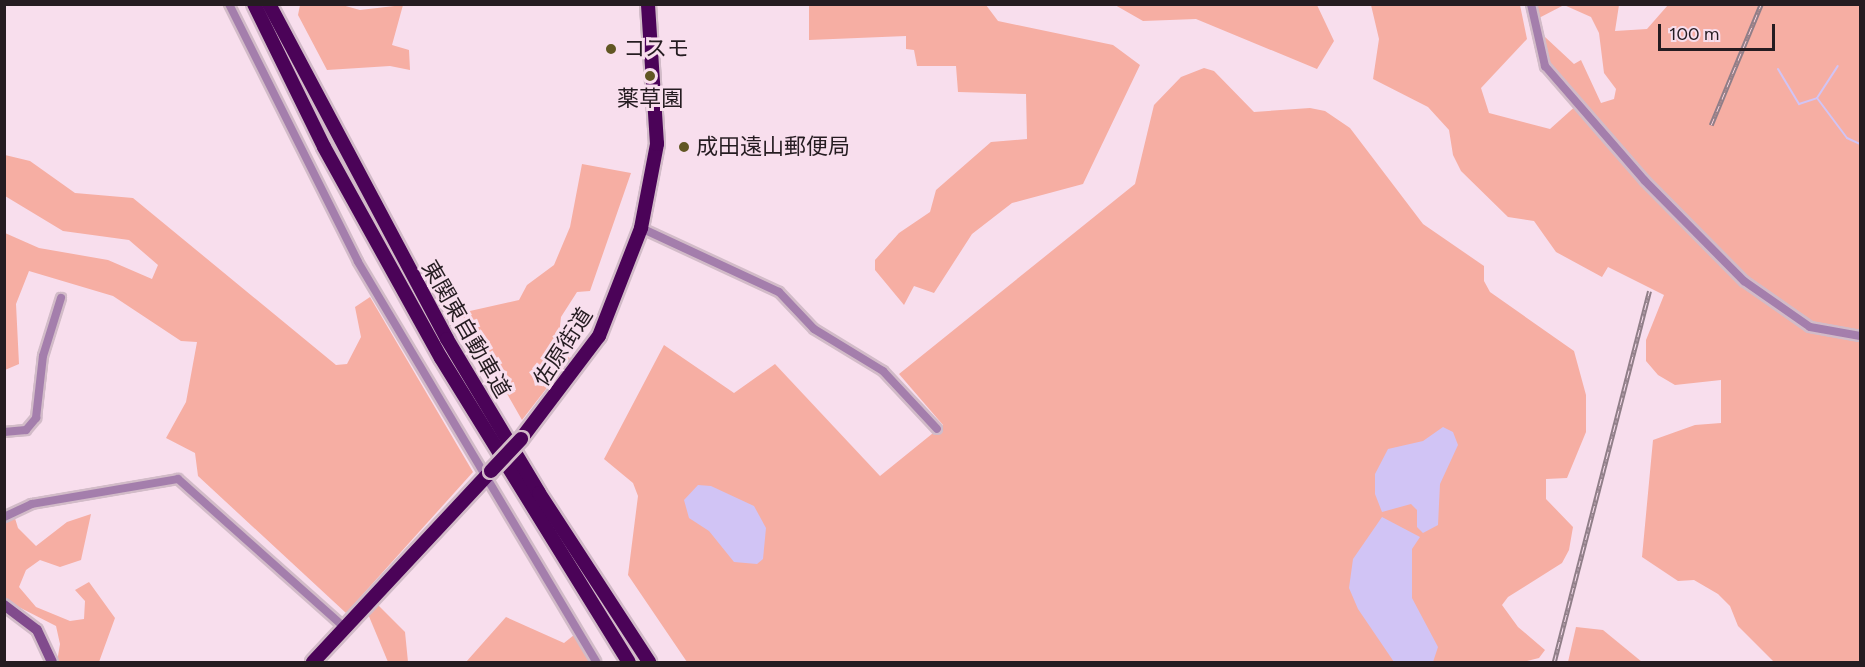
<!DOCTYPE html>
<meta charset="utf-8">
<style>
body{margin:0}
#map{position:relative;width:1865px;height:667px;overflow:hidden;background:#f8deed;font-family:Figtree,"Noto Sans JP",sans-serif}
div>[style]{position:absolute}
.green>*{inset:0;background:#f6aea3}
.water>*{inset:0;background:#d1c4f5}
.stream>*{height:2px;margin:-1px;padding:0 1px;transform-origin:1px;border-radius:1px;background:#d1c4f5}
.roads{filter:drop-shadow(2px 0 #d2bbc8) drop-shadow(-2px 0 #d2bbc8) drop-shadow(0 2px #d2bbc8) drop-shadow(0 -2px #d2bbc8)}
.street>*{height:8px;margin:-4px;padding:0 4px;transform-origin:4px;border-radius:4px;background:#a47eac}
.secondary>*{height:10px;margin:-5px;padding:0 5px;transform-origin:5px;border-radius:5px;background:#814b8d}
.highway>*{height:14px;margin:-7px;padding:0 7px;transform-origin:7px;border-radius:7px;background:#4b0358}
.rail>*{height:4.5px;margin-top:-2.25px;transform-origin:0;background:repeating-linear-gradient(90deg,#f8deed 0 7px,#907e88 0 14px);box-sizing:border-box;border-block:2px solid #907e88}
.bridges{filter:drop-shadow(2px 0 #d2bbc8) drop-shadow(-2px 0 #d2bbc8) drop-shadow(0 2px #d2bbc8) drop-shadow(0 -2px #d2bbc8)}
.highway-bridge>*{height:14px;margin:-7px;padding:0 7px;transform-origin:7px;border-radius:7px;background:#4b0358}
.dots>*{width:16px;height:16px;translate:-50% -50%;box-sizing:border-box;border:3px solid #f8deed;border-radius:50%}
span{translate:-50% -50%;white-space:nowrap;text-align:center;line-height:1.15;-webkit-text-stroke:6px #f8deed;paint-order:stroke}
.poi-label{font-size:22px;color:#251c21}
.left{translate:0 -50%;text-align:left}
.street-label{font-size:22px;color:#251c21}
.frame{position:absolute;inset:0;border:6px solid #251c21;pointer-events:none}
.scale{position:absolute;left:1658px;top:24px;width:117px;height:27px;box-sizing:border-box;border:3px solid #251c21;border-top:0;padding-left:8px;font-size:18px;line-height:21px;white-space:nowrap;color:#251c21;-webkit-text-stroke:4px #f8deed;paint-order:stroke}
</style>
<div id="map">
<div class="green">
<div style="clip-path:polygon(300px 5px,342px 5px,360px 10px,403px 5px,392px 45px,409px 50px,410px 70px,390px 66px,327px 70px,298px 15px)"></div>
<div style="clip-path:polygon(809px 5px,986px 5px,998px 21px,1113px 45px,1140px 65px,1083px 184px,1012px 203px,972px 234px,934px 293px,914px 286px,904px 305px,875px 270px,875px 260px,899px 233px,930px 212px,936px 190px,991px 142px,1027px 139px,1026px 94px,958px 92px,956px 66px,917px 66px,914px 50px,906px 49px,906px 36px,809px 40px)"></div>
<div style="clip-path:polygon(1115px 5px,1317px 5px,1334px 41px,1317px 69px,1196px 19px,1143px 21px)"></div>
<div style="clip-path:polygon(1371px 5px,1520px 5px,1527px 39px,1481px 88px,1489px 113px,1550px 129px,1579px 103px,1546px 62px,1545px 37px,1574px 64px,1581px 60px,1601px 103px,1614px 99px,1616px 89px,1604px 73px,1599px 33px,1591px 17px,1564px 5px,1537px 19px,1535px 5px,1619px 5px,1615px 31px,1647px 29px,1668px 5px,1860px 5px,1860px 662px,1774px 662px,1738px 626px,1730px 606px,1718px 594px,1694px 580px,1678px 581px,1642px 557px,1653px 440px,1695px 425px,1721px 423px,1721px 380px,1675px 385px,1658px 375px,1646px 361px,1646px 340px,1664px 295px,1608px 267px,1602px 277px,1556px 252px,1534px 221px,1508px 217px,1461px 171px,1453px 155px,1449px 130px,1428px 107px,1373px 79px,1379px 39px)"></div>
<div style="clip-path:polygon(1204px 68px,1214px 71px,1254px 112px,1310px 108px,1325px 111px,1350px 128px,1423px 224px,1484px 266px,1484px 281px,1490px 292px,1574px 351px,1586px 395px,1586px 432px,1567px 478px,1546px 479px,1546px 499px,1573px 527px,1569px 550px,1562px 563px,1508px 597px,1502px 605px,1518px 627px,1545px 650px,1539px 658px,1523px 662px,687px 662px,628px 575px,638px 496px,633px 483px,604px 459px,664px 345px,734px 393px,775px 364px,880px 476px,943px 425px,899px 374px,1135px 184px,1154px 105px,1181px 77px)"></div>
<div style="clip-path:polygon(5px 155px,30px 161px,75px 193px,133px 198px,336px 365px,347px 364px,361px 337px,355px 307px,370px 297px,473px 472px,346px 613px,198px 476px,195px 453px,166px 438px,186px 402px,197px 342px,181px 341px,113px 296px,29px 271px,16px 304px,19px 364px,5px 370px,5px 233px,39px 248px,108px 260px,152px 279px,158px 265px,129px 240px,63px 231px,5px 196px)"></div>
<div style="clip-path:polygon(582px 164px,631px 173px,590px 291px,577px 292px,561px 317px,557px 353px,570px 358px,522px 420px,461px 313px,519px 300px,527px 285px,554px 265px,570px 227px)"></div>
<div style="clip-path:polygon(91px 514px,81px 560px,60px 567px,40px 560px,26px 570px,19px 587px,36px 607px,70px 621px,84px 619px,85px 601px,75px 590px,89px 582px,115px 618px,99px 662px,57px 662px,60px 644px,56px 626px,5px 600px,5px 521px,14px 515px,18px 528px,36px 546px,67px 522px)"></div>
<div style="clip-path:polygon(378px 605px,405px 632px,408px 662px,388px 662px,368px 614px)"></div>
<div style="clip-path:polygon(506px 617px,564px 643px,574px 635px,591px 662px,466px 662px)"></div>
<div style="clip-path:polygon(1576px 627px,1603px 630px,1642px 662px,1568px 662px)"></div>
</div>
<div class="water">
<div style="clip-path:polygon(1443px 427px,1453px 432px,1458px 445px,1440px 484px,1438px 525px,1423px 533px,1417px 527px,1417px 510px,1411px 504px,1382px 512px,1375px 494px,1375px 474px,1388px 449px,1423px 441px)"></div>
<div style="clip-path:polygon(698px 485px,711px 486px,754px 506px,766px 528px,763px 559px,757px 564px,734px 562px,709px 531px,689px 518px,684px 500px)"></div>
<div style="clip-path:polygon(1382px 517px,1420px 537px,1412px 549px,1412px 598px,1438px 647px,1433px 662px,1394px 662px,1358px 609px,1349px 588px,1353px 559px)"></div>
</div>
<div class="stream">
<div style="left:1778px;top:69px;width:41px;rotate:59deg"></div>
<div style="left:1799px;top:104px;width:19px;rotate:-18deg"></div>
<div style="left:1817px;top:98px;width:50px;rotate:53.1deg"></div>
<div style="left:1847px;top:138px;width:14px;rotate:25deg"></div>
<div style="left:1817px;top:98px;width:38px;rotate:-57deg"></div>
</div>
<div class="roads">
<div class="street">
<div style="left:229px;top:4px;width:288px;rotate:63.4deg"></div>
<div style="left:358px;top:262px;width:465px;rotate:59.2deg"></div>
<div style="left:1531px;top:4px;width:64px;rotate:77.3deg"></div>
<div style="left:1545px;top:66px;width:152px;rotate:49deg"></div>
<div style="left:1645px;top:181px;width:141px;rotate:45.3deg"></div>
<div style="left:1744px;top:281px;width:80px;rotate:34.9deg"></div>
<div style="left:1810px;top:327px;width:51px;rotate:10.2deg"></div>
<div style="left:641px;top:228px;width:152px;rotate:24.9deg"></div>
<div style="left:779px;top:292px;width:51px;rotate:46.6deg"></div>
<div style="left:814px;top:329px;width:81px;rotate:31.3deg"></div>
<div style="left:883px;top:371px;width:79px;rotate:47deg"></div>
<div style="left:4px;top:432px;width:22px;rotate:-5deg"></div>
<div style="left:26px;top:430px;width:16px;rotate:-50deg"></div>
<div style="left:36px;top:418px;width:62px;rotate:-83.6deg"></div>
<div style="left:43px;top:356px;width:61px;rotate:-72.8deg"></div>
<div style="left:4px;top:517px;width:31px;rotate:-25deg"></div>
<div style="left:32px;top:504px;width:148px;rotate:-9.7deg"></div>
<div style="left:178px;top:479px;width:224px;rotate:41.7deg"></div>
</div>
<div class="secondary">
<div style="left:4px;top:605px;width:41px;rotate:37.1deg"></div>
<div style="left:37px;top:630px;width:35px;rotate:65deg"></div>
</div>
<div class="highway">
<div style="left:254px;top:4px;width:159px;rotate:63.9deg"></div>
<div style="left:324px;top:147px;width:241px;rotate:61deg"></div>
<div style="left:441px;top:358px;width:357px;rotate:58.3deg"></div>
<div style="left:269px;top:4px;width:379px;rotate:62deg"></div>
<div style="left:447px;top:339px;width:179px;rotate:59.1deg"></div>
<div style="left:539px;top:493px;width:202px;rotate:56.9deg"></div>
<div style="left:521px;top:439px;width:129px;rotate:-52.9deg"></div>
<div style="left:599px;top:336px;width:116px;rotate:-68.7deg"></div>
<div style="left:641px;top:228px;width:86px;rotate:-79.2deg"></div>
<div style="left:657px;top:144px;width:140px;rotate:-93.7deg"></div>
<div style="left:313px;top:662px;width:261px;rotate:-47deg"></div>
</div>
</div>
<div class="rail">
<div style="left:1711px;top:125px;width:131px;rotate:-67.5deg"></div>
<div style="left:1554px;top:662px;width:383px;rotate:-75.6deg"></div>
</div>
<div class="bridges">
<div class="highway-bridge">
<div style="left:491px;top:471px;width:44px;rotate:-46.8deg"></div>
</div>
</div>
<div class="dots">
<div style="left:611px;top:49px;background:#615623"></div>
<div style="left:650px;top:76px;background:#615623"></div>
<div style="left:684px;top:147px;background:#615623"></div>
</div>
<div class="poi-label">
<span class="left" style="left:623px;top:49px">コスモ</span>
<span style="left:650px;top:99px">薬草園</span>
<span class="left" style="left:696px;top:147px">成田遠山郵便局</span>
</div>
<div class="street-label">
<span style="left:466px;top:329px;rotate:60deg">東関東自動車道</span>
<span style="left:563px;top:347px;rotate:-57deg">佐原街道</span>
</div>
<div class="frame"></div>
<div class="scale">100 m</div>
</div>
